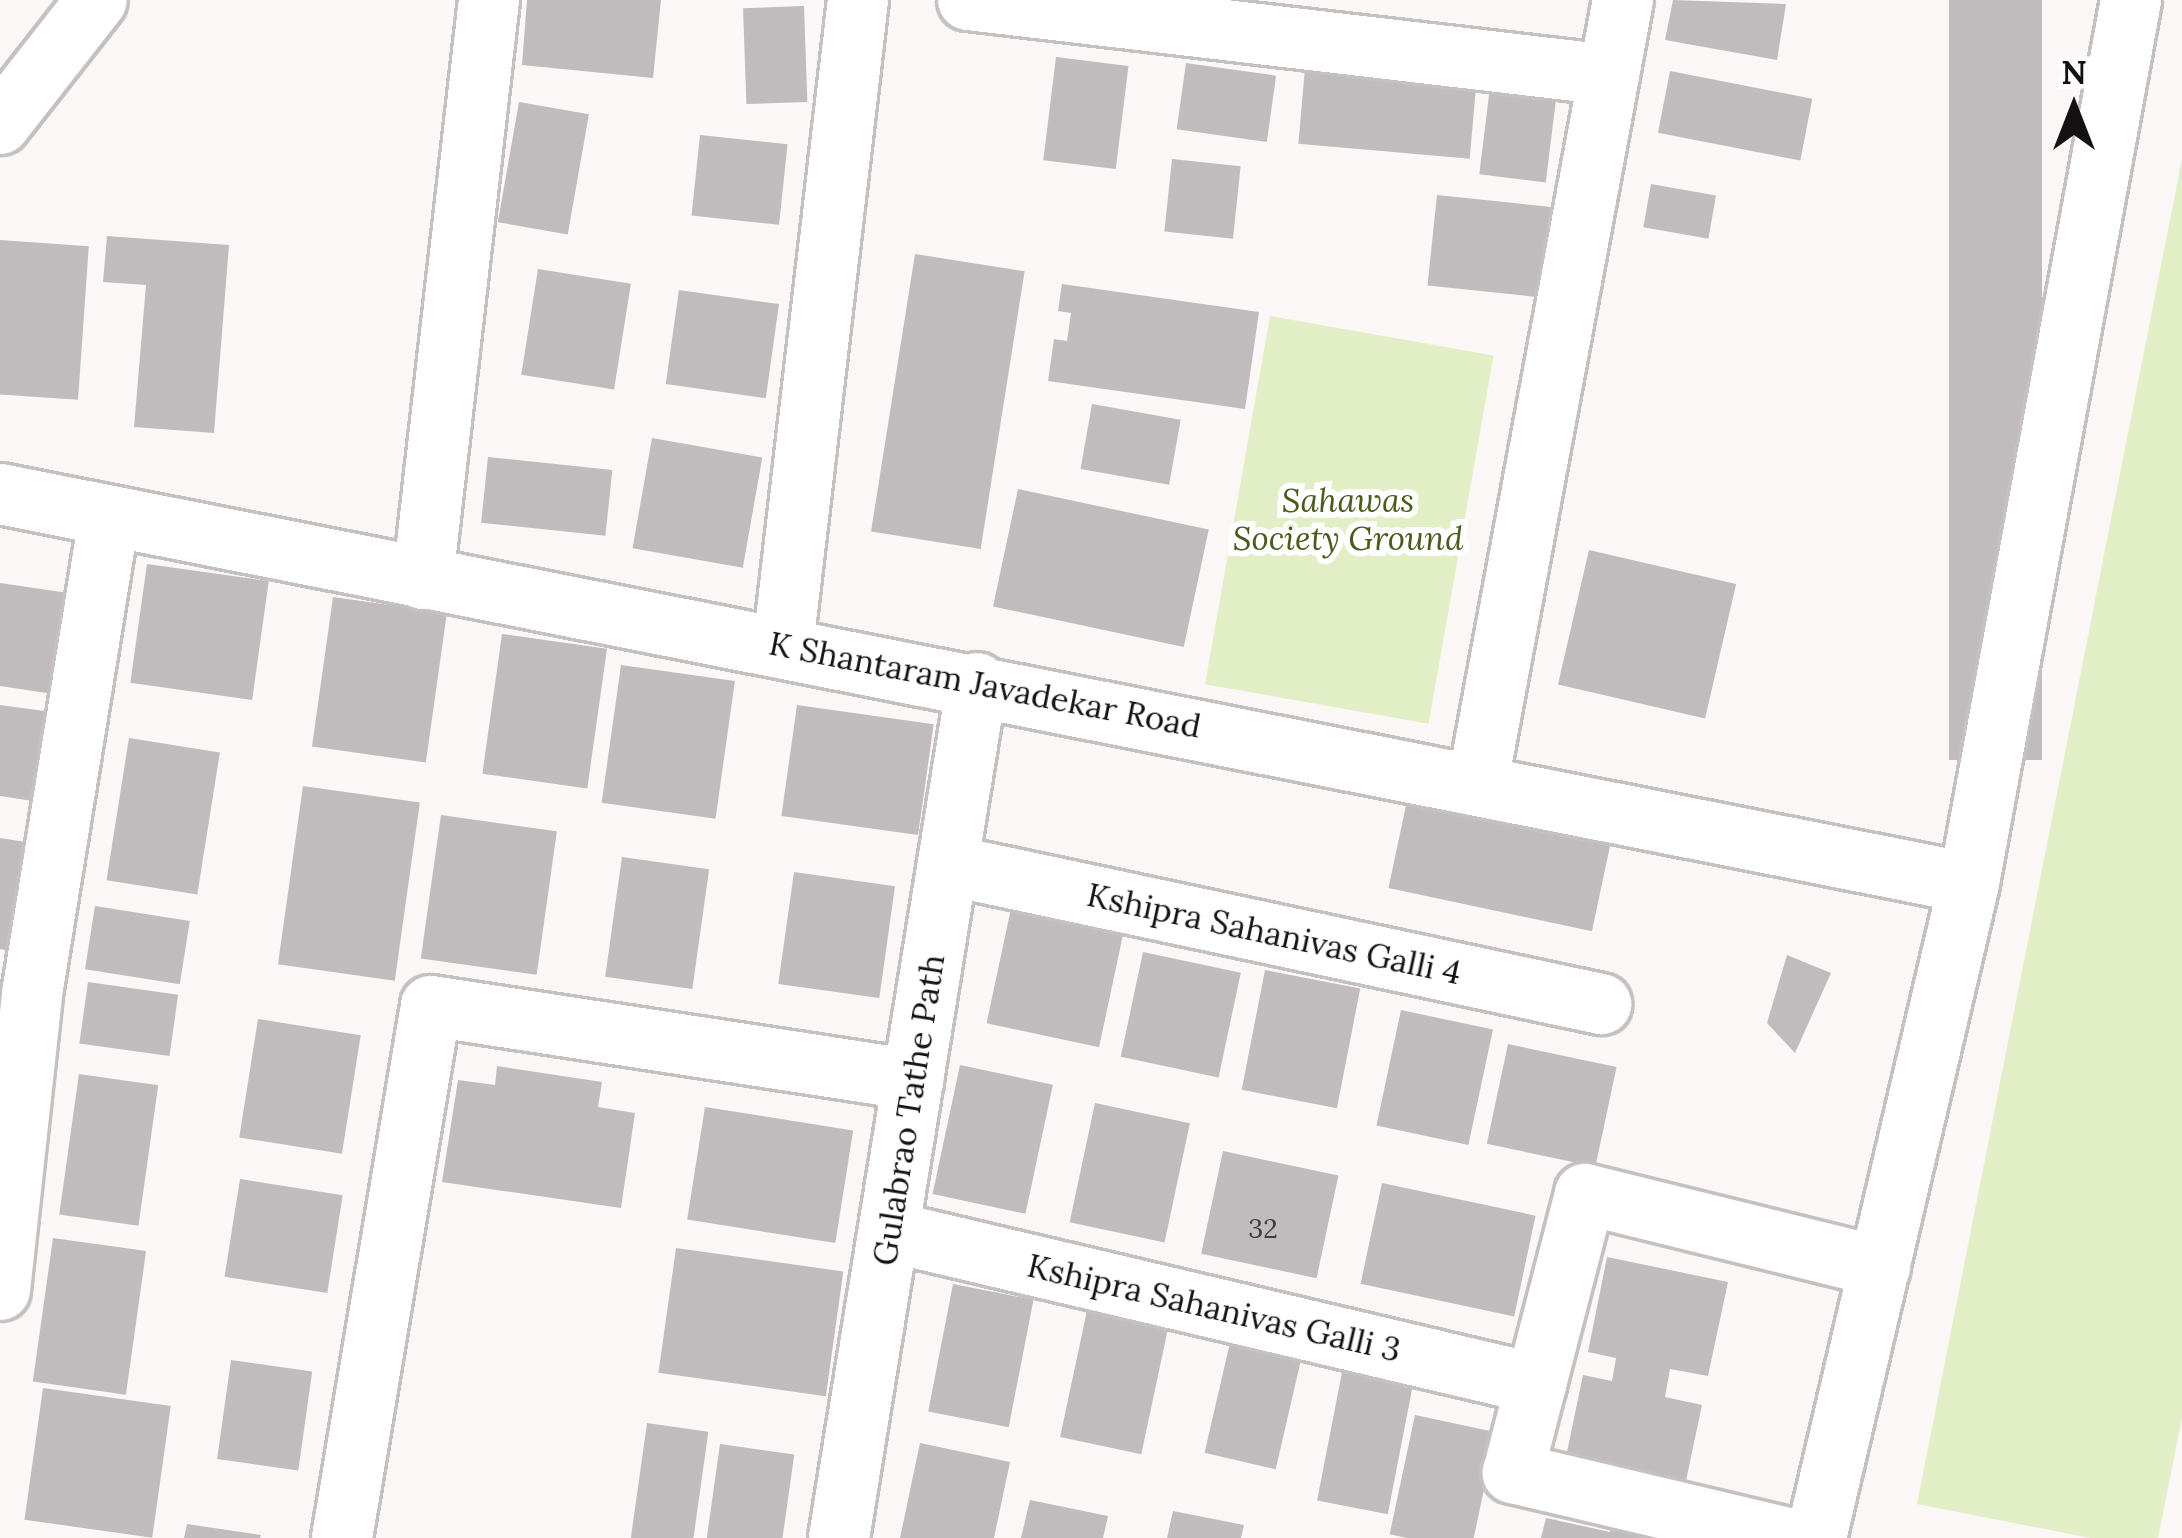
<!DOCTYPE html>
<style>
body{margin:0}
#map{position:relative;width:2182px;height:1538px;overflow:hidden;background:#fbf7f6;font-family:Lora,serif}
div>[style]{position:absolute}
.green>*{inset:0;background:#e2eec6;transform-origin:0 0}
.building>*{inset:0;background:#c0bcbd;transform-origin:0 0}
.roads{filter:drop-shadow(3px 0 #c5c1c0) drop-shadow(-3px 0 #c5c1c0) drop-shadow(0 3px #c5c1c0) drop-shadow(0 -3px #c5c1c0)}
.street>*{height:60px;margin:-30px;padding:0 30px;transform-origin:30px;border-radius:30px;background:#fff}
span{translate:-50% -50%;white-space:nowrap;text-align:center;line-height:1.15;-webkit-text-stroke:12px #fff;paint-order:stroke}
.number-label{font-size:27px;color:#3e3c3c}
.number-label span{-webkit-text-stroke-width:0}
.park-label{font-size:33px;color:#4c5b1d;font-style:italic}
.street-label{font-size:33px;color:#131111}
.north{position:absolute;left:2014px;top:48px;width:120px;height:120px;-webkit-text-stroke:9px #fff;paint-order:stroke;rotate:0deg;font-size:33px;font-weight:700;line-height:48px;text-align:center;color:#131111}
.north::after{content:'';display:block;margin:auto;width:42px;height:54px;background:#131111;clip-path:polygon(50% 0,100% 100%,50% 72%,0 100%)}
</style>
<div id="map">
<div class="green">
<div style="clip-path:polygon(2182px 159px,2182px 1418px,2158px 1538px,2090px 1538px,1917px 1504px)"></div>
<div style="left:1270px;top:316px;width:227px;height:374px;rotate:10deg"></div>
</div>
<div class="building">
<div style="clip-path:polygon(527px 0,661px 0,653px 78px,522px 65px)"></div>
<div style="clip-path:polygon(1673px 0,1786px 4px,1777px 60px,1665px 40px)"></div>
<div style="left:1949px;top:0;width:93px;height:760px"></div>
<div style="left:804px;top:6px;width:96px;height:61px;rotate:88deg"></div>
<div style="left:1056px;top:57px;width:73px;height:104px;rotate:7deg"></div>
<div style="left:1186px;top:63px;width:91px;height:67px;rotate:8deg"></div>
<div style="left:1305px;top:68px;width:172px;height:76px;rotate:5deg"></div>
<div style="left:1670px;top:71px;width:145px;height:63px;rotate:11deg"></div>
<div style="left:1490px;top:87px;width:67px;height:88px;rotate:7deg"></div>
<div style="left:519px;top:102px;width:71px;height:122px;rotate:10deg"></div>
<div style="left:700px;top:135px;width:88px;height:81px;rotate:6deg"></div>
<div style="left:1172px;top:159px;width:69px;height:73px;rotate:6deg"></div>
<div style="left:1651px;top:184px;width:66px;height:44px;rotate:10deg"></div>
<div style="left:1437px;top:195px;width:115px;height:91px;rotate:6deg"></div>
<div style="clip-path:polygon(107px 236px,229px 245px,214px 433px,134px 427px,146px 285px,103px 282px)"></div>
<div style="left:0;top:240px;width:89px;height:154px;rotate:4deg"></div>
<div style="left:915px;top:254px;width:111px;height:281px;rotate:9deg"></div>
<div style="left:538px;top:269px;width:94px;height:107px;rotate:9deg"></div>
<div style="clip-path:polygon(1062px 284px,1259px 312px,1245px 409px,1048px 381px,1054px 339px,1067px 341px,1071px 313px,1058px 311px)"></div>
<div style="left:679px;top:290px;width:101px;height:95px;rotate:8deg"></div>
<div style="left:1092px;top:404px;width:90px;height:66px;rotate:10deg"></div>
<div style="left:652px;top:438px;width:112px;height:112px;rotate:10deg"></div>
<div style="left:488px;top:457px;width:125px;height:66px;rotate:6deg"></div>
<div style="left:1018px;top:489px;width:195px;height:120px;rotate:12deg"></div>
<div style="left:1589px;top:550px;width:151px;height:138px;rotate:13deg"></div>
<div style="left:147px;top:564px;width:123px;height:120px;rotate:8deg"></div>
<div style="clip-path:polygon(0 583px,75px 594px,60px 695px,0 686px)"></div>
<div style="left:333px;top:597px;width:115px;height:151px;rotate:8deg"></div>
<div style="left:502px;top:634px;width:106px;height:141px;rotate:8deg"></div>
<div style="left:621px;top:665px;width:115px;height:139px;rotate:8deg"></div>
<div style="clip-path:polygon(0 705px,59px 713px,46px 803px,0 796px)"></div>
<div style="left:797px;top:705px;width:138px;height:112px;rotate:8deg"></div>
<div style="left:129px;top:738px;width:92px;height:144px;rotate:9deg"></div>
<div style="left:303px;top:786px;width:118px;height:180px;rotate:8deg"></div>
<div style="left:1408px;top:796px;width:208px;height:94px;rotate:12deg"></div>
<div style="left:441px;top:815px;width:117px;height:145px;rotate:8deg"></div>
<div style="clip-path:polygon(0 838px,26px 842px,9px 951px,0 949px)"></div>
<div style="left:622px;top:857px;width:88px;height:121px;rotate:8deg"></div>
<div style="left:794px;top:872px;width:102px;height:113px;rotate:8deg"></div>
<div style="left:1013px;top:899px;width:115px;height:127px;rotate:12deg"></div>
<div style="left:95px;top:906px;width:96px;height:64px;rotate:9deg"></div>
<div style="left:1143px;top:952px;width:100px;height:107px;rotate:12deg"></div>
<div style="clip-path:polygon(1787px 955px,1831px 973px,1795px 1053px,1767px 1023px)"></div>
<div style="left:1265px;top:970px;width:97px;height:122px;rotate:11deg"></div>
<div style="left:88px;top:982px;width:91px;height:62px;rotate:8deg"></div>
<div style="left:1401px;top:1010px;width:94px;height:118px;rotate:12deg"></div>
<div style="left:258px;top:1019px;width:104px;height:120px;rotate:9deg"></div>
<div style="left:1508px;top:1044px;width:111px;height:102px;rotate:12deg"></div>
<div style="left:960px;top:1065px;width:95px;height:132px;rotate:12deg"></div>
<div style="clip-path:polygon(497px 1066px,602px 1082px,598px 1107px,635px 1113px,621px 1208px,442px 1182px,458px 1080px,495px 1085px)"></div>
<div style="left:79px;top:1074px;width:80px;height:142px;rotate:8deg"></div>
<div style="left:1095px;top:1103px;width:97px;height:122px;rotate:12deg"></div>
<div style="left:705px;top:1107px;width:150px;height:114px;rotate:9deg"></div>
<div style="left:1223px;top:1151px;width:118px;height:105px;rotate:12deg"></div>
<div style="left:240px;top:1179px;width:104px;height:99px;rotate:9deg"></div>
<div style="left:1382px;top:1183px;width:157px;height:103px;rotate:12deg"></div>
<div style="left:53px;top:1238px;width:94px;height:145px;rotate:8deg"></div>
<div style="left:676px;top:1248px;width:169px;height:126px;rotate:8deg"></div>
<div style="clip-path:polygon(1607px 1257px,1728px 1282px,1708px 1376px,1670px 1369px,1665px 1397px,1702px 1405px,1683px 1495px,1563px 1471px,1583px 1375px,1612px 1381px,1616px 1358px,1588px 1352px)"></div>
<div style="left:953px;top:1284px;width:82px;height:130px;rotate:11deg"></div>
<div style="left:1089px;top:1301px;width:83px;height:139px;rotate:12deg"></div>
<div style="left:1232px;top:1334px;width:73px;height:122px;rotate:13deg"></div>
<div style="left:231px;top:1360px;width:82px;height:100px;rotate:8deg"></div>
<div style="left:1344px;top:1362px;width:72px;height:141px;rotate:11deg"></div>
<div style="left:43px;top:1388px;width:129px;height:133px;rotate:8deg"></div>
<div style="left:1415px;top:1415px;width:83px;height:122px;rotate:12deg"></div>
<div style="left:647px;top:1423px;width:62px;height:116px;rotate:8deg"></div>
<div style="clip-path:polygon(920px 1443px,1010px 1462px,994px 1538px,900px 1538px)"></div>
<div style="left:720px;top:1444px;width:75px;height:95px;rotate:8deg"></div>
<div style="clip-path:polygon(1030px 1500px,1108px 1516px,1103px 1538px,1021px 1538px)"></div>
<div style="clip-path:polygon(1173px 1511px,1244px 1525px,1241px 1538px,1167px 1538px)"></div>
<div style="clip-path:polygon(1615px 1513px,1716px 1538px,1541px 1538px,1546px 1518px,1610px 1532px)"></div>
<div style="clip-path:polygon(187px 1524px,261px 1535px,260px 1538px,184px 1538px)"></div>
</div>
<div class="roads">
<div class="street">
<div style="left:968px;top:0;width:645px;rotate:6.67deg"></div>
<div style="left:0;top:124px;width:157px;rotate:-52deg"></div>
<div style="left:0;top:494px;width:2007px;rotate:11.18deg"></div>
<div style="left:423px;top:579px;width:583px;rotate:-83.5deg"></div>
<div style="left:783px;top:646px;width:650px;rotate:-83.38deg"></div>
<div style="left:1478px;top:782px;width:795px;rotate:-79.5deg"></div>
<div style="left:948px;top:865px;width:668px;rotate:12.02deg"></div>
<div style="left:891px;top:1232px;width:663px;rotate:13.26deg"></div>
<div style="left:0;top:1290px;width:298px;rotate:-83.8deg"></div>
<div style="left:32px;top:994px;width:480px;rotate:-80.8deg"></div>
<div style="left:342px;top:1538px;width:539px;rotate:-80.5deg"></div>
<div style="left:431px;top:1006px;width:488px;rotate:8.7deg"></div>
<div style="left:839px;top:1538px;width:866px;rotate:-80.83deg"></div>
<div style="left:1788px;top:1538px;width:283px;rotate:-166.7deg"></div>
<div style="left:1513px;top:1473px;width:288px;rotate:-75.5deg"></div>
<div style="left:1585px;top:1194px;width:304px;rotate:13.9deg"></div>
<div style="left:1816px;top:1538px;width:673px;rotate:-76.85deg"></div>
<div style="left:1969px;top:883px;width:898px;rotate:-79.6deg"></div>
</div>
</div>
<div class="number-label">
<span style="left:1263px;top:1229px">32</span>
</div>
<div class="park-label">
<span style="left:1348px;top:520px">Sahawas<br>Society Ground</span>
</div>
<div class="street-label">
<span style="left:985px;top:685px;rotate:11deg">K Shantaram Javadekar Road</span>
<span style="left:1274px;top:934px;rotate:12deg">Kshipra Sahanivas Galli 4</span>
<span style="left:909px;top:1110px;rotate:-81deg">Gulabrao Tathe Path</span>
<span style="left:1214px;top:1308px;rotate:13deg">Kshipra Sahanivas Galli 3</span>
</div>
<div class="north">N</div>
</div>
